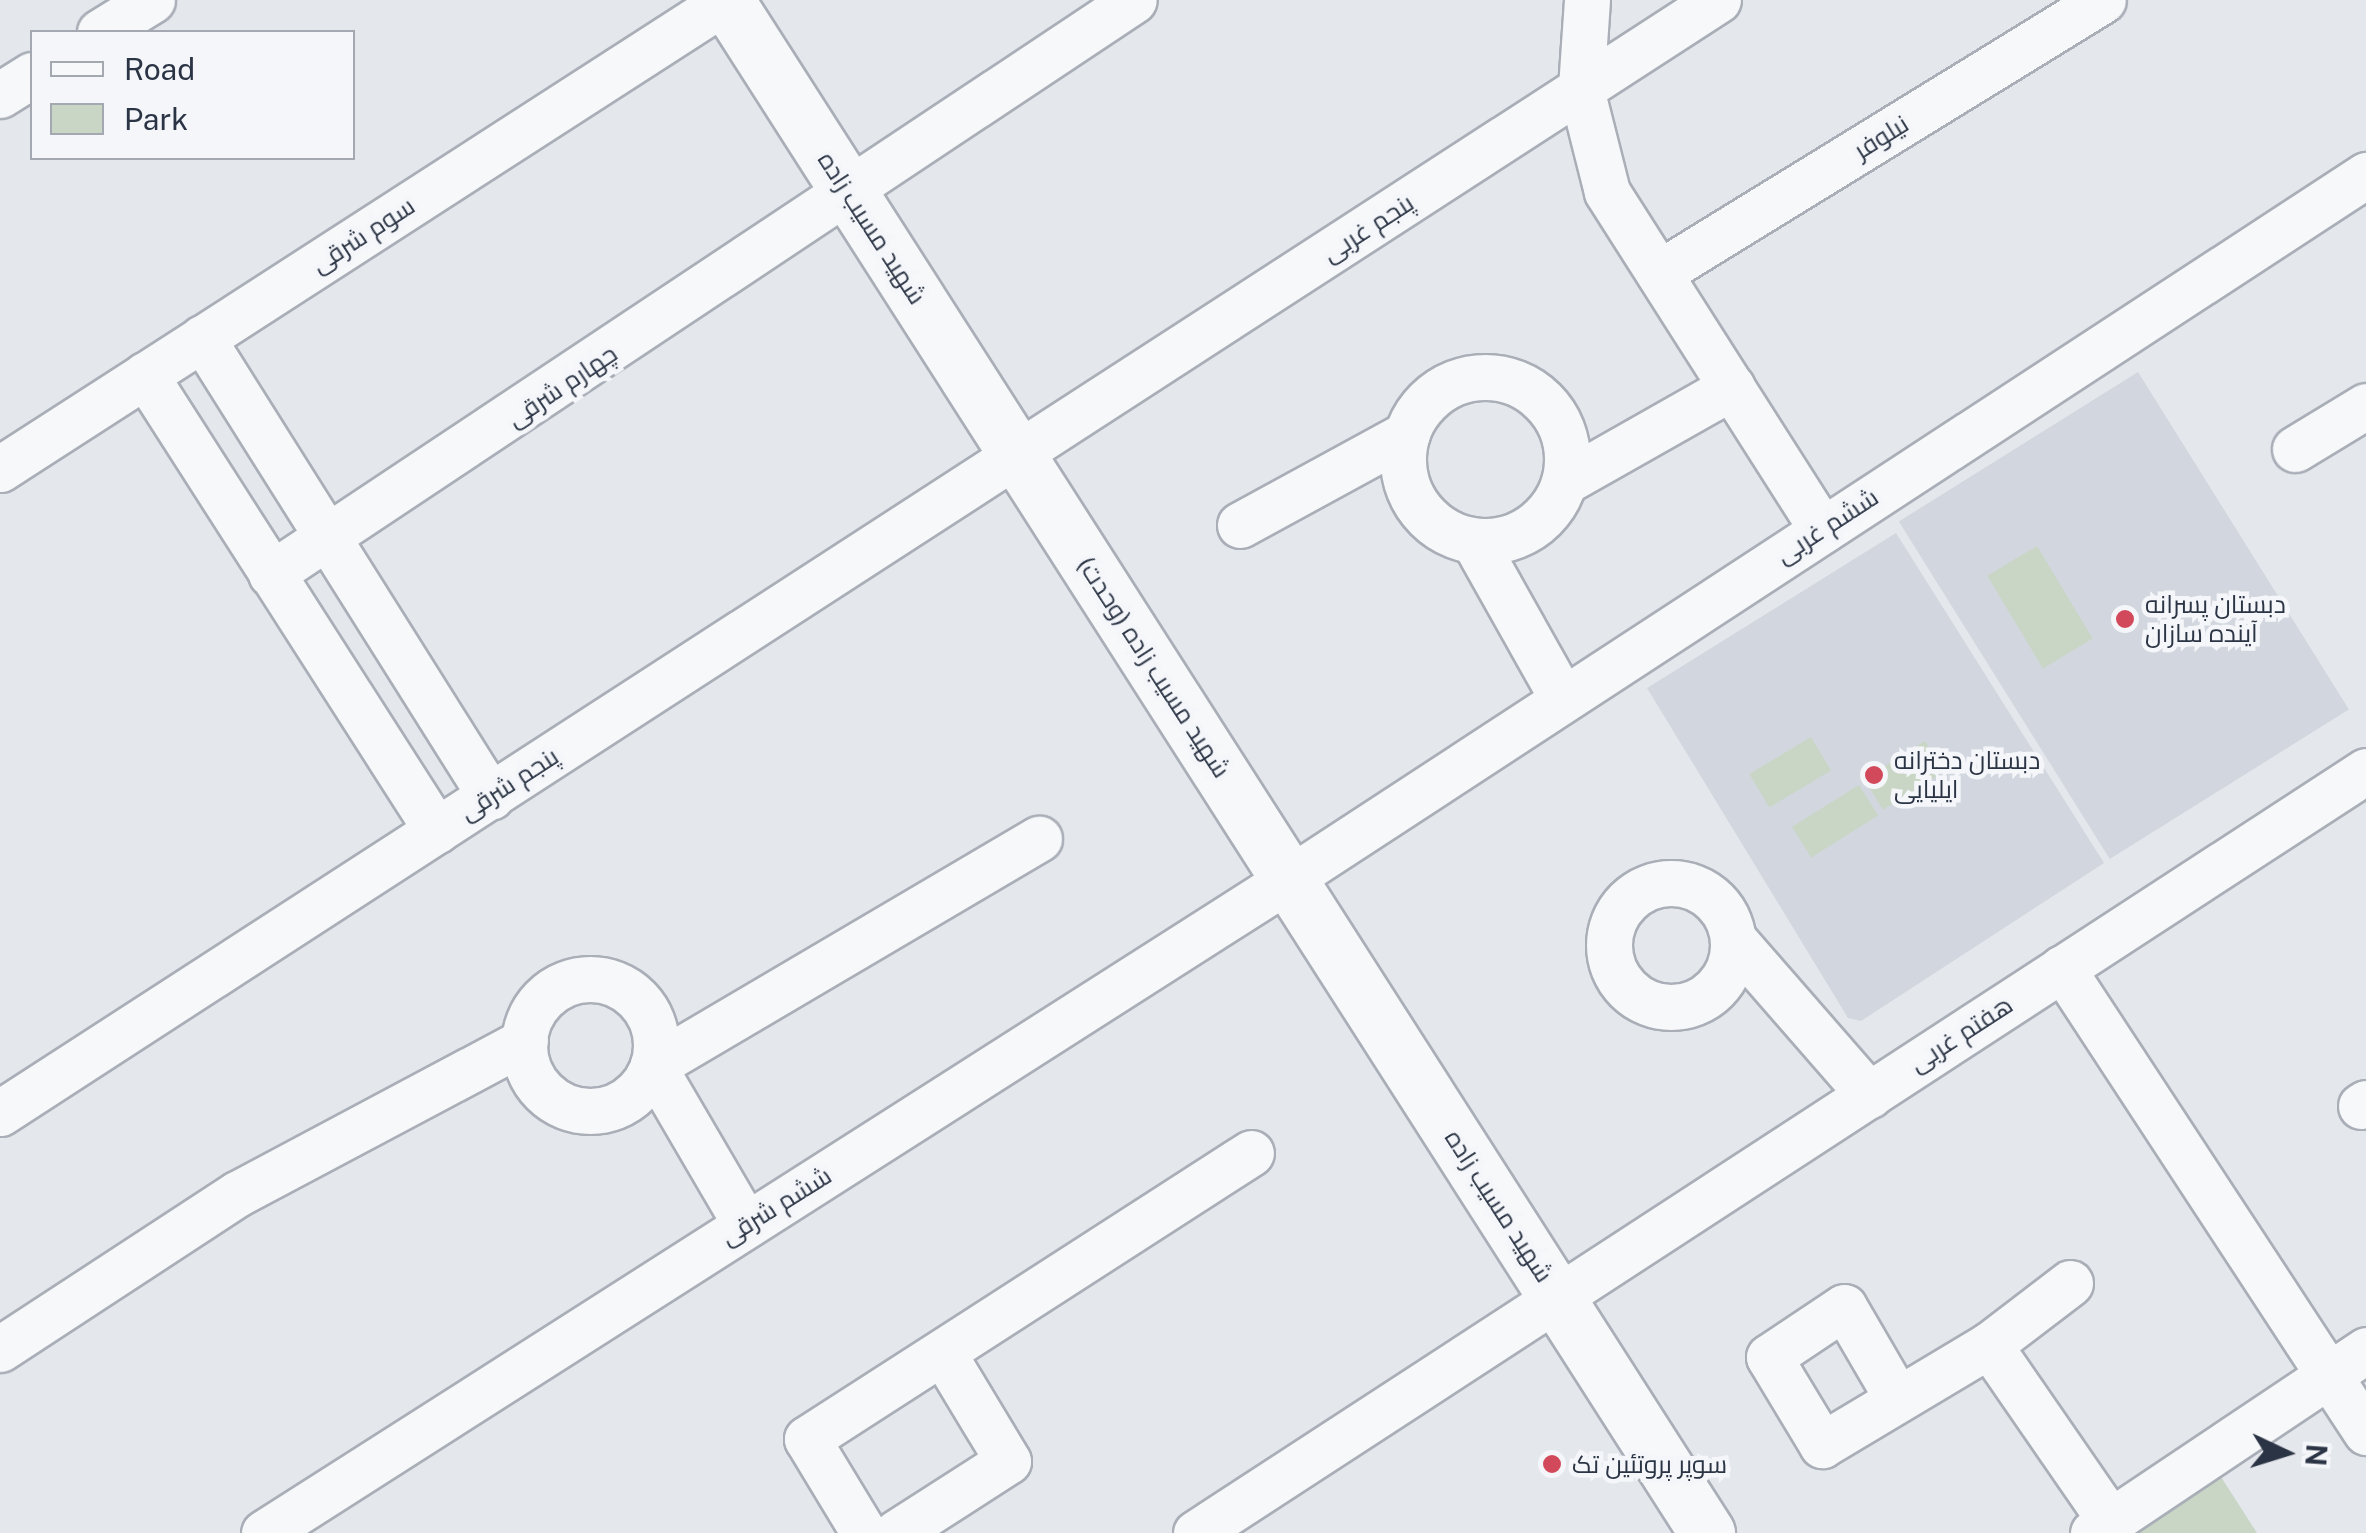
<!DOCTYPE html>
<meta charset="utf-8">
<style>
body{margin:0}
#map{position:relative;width:2366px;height:1533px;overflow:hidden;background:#e4e7ec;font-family:"Public Sans",Cairo,sans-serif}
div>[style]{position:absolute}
.built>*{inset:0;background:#d2d6de;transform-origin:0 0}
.green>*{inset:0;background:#c9d6c5;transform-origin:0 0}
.roads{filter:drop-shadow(2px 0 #a9aeb7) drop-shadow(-2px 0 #a9aeb7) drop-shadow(0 2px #a9aeb7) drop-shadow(0 -2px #a9aeb7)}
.minor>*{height:45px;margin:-22.5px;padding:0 22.5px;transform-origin:22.5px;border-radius:22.5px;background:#f7f8fa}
.minor>.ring{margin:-22.5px;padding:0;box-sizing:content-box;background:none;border:45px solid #f7f8fa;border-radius:50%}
.tertiary>*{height:55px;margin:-27.5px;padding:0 27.5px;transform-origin:27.5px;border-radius:27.5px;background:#f7f8fa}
.dots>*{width:28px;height:28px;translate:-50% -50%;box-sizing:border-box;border:5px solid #f4f6f9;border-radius:50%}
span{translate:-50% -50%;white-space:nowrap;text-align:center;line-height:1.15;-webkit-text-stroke:9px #f4f6f9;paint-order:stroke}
.street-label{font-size:25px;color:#2b3445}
.poi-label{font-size:25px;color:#2b3445}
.left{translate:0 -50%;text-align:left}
.legend{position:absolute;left:30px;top:30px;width:325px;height:130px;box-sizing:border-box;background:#f4f6f9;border:2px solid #a4a8b1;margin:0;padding:12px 18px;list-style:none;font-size:30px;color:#2b3445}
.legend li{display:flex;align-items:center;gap:20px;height:50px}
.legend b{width:50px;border:2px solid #a4a8b1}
.north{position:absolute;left:2236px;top:1403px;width:100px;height:100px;-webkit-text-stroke:8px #f4f6f9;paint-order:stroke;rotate:94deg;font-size:28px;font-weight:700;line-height:40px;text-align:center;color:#2b3445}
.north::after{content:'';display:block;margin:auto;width:35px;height:45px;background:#2b3445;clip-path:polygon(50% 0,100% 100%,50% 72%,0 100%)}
</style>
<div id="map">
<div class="built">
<div style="left:2138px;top:372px;width:398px;height:282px;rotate:58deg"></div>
<div style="clip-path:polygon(1896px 533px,2104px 863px,1861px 1021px,1848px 1018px,1647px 688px)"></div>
</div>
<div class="green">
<div style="left:2037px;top:546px;width:108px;height:58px;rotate:59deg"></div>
<div style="left:1811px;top:737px;width:39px;height:72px;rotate:59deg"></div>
<div style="left:1925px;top:741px;width:36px;height:72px;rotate:58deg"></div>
<div style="left:1859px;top:785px;width:36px;height:79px;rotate:58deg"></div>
<div style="clip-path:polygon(2214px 1466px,2257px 1533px,2126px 1533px)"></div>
</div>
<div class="roads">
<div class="minor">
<div style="left:1587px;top:0;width:89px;rotate:93.9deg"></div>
<div style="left:1581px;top:89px;width:106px;rotate:75.8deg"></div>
<div style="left:1607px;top:192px;width:401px;rotate:57.5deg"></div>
<div style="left:100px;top:32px;width:61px;rotate:-31.6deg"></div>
<div style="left:0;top:95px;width:38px;rotate:-32deg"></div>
<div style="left:1659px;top:273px;width:521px;rotate:-31.59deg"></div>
<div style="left:202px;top:338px;width:542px;rotate:57.8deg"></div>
<div style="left:145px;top:375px;width:541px;rotate:57.37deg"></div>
<div class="ring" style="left:1403px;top:377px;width:119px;height:119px"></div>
<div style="left:2295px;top:449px;width:83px;rotate:-31.2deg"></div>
<div style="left:0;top:469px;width:865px;rotate:-32.83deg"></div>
<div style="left:1564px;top:482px;width:193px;rotate:-29.5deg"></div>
<div style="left:1240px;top:525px;width:190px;rotate:-28.6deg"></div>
<div style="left:1474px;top:541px;width:180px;rotate:60.7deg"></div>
<div style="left:271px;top:574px;width:1036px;rotate:-33.63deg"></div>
<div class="ring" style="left:1609px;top:883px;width:79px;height:79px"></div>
<div style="left:1734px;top:940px;width:206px;rotate:48.9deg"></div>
<div style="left:2062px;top:968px;width:555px;rotate:56.77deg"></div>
<div class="ring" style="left:524px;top:979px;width:87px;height:87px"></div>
<div style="left:2361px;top:1106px;width:6px;rotate:-31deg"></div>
<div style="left:0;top:1113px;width:2047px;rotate:-32.94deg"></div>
<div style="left:746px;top:1225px;width:184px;rotate:-120.3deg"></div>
<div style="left:653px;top:1066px;width:448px;rotate:-30.5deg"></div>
<div style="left:1989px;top:1345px;width:208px;rotate:55.4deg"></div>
<div style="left:0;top:1349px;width:283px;rotate:-33.2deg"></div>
<div style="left:237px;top:1194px;width:326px;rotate:-28deg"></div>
<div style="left:1897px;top:1398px;width:105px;rotate:-120.2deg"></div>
<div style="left:1844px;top:1307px;width:90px;rotate:146.3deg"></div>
<div style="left:1769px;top:1357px;width:103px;rotate:58.9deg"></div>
<div style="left:1822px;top:1445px;width:195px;rotate:-30.9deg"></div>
<div style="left:1989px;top:1345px;width:102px;rotate:-37.4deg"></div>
<div style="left:264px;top:1533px;width:1216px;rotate:-32.54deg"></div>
<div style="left:1289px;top:879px;width:1287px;rotate:-33.17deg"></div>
<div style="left:864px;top:1533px;width:110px;rotate:-121.2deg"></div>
<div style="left:807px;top:1439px;width:528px;rotate:-32.79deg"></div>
<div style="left:896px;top:1533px;width:133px;rotate:-32.7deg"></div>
<div style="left:1008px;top:1461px;width:124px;rotate:-121.1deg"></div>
<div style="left:1196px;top:1533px;width:1396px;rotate:-33.08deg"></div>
<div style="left:2093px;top:1533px;width:329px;rotate:-33.8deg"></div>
</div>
<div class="tertiary">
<div style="left:726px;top:0;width:1820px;rotate:57.38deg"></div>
</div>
</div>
<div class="dots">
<div style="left:2125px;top:619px;background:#d1495b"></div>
<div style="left:1874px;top:775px;background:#d1495b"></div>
<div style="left:1552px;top:1464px;background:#d1495b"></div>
</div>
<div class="street-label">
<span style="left:1881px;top:137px;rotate:-32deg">نیلوفر</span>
<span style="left:872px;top:228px;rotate:57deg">شهید مسیب زاده</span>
<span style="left:1368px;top:228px;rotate:-33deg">پنجم غربی</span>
<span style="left:363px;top:235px;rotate:-33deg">سوم شرقی</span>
<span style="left:562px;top:386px;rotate:-34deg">چهارم شرقی</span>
<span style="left:1827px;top:526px;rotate:-33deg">ششم غربی</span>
<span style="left:1154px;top:667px;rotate:57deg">شهید مسیب زاده (وحدت)</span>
<span style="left:509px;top:784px;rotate:-33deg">پنجم شرقی</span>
<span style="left:1961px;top:1034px;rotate:-33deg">هفتم غربی</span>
<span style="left:776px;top:1206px;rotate:-32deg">ششم شرقی</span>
<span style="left:1499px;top:1206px;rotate:57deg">شهید مسیب زاده</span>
</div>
<div class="poi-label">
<span class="left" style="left:2145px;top:619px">دبستان پسرانه<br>آینده سازان</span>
<span class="left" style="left:1894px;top:775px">دبستان دخترانه<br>ایلیایی</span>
<span class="left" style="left:1572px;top:1464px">سوپر پروتئین تک</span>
</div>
<ul class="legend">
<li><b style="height:12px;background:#f7f8fa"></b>Road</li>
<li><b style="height:28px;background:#c9d6c5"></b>Park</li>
</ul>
<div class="north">N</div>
</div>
